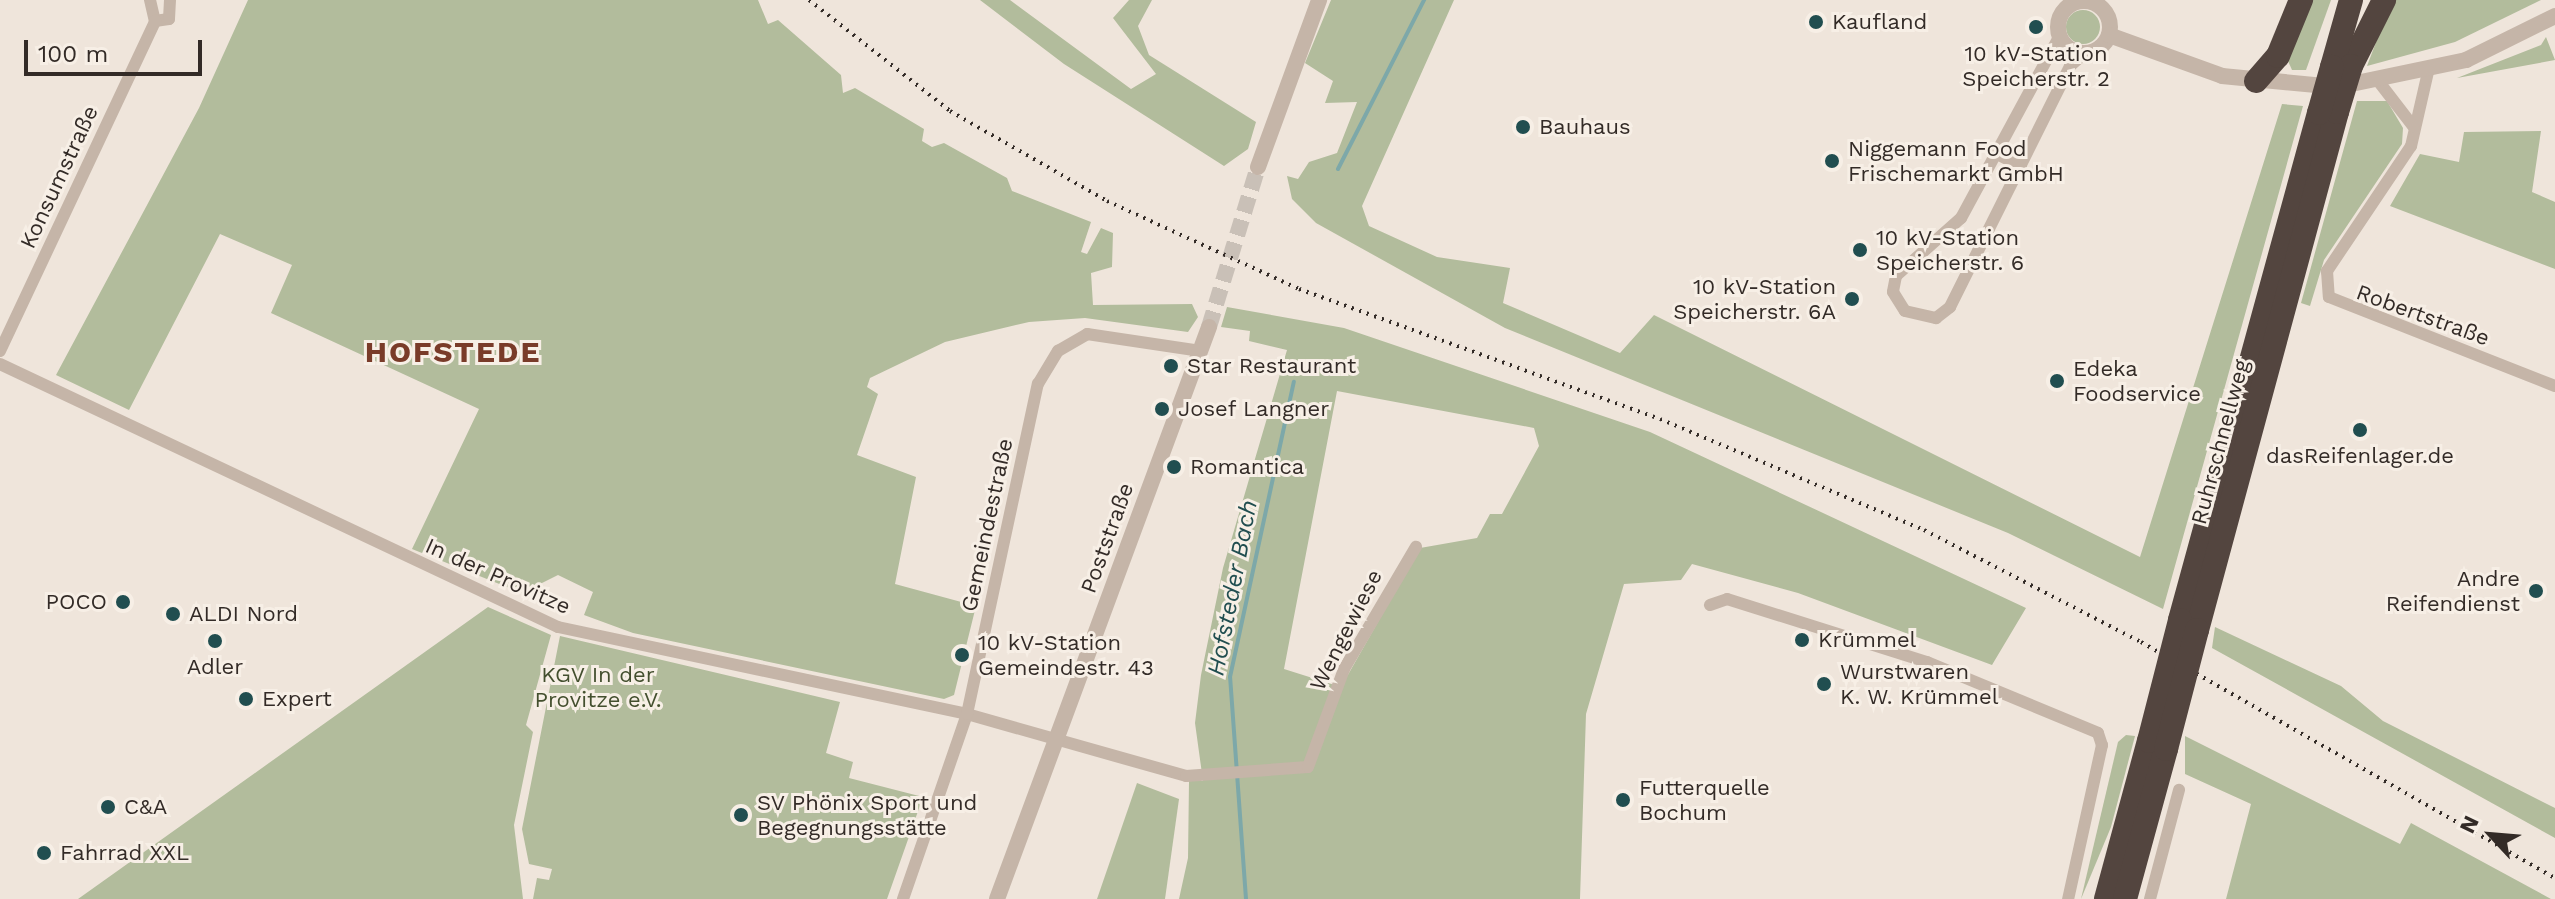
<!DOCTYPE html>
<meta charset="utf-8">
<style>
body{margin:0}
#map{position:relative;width:2555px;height:899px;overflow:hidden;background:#efe5db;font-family:"Work Sans",sans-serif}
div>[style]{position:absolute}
.green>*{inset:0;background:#b2bc9c}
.round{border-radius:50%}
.stream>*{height:4px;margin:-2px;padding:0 2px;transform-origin:2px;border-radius:2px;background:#7da8a9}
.tertiary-tunnel>*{height:16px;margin-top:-8px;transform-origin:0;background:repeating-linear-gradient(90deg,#c9c0b7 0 16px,transparent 0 24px)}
.minor>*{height:12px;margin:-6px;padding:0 6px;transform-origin:6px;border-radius:6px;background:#c5b5a8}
.tertiary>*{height:16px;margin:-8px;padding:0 8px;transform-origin:8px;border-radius:8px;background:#c5b5a8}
.tertiary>.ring{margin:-8px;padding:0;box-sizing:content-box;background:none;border:16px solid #c5b5a8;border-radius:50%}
.motorway>*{height:24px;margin:-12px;padding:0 12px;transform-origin:12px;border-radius:12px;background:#53453f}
.rail>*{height:4px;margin-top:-2px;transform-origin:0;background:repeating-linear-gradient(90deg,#332b27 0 2px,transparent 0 8px)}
.motorway-bridge>*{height:24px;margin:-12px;padding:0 12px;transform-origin:12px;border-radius:12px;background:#53453f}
.dots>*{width:22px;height:22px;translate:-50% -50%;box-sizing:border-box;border:4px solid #f7efe6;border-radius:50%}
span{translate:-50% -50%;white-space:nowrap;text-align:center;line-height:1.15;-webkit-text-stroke:6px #f7efe6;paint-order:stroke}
.poi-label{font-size:22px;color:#332b27}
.left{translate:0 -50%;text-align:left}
.right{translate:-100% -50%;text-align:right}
.street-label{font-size:22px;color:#332b27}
.park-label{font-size:22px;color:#434f2e}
.water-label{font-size:24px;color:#214e50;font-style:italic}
.district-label{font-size:30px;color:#793b29;font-weight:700;letter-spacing:2px}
.north{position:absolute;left:2451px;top:795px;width:80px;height:80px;-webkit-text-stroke:6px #f7efe6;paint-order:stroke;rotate:296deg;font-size:22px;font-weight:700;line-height:32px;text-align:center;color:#332b27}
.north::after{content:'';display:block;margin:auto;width:28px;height:36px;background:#332b27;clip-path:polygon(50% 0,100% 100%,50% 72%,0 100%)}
.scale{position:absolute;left:24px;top:40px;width:178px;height:36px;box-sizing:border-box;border:4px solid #332b27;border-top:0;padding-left:10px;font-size:24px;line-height:28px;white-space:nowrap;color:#332b27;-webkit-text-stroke:6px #f7efe6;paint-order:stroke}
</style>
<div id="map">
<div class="green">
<div style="clip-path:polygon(248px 0,758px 0,768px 24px,778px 20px,841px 75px,843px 93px,855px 88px,924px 129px,922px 141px,932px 147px,944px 143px,1007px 178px,1012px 191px,1091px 222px,1081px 252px,1087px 254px,1101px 228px,1113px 233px,1112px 267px,1091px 273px,1093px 305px,1192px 304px,1198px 317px,1188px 332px,1085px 318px,1029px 322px,945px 342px,870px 378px,867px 387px,878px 394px,857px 455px,916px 477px,895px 584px,976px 606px,954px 695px,944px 699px,633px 633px,584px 615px,593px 592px,558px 575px,522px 593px,412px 549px,479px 409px,271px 313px,292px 265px,220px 234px,129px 410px,56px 375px,199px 108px)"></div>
<div style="clip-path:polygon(980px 0,1010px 0,1131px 89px,1156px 74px,1113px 18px,1129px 0,1152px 0,1138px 26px,1149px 55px,1256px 122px,1248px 149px,1224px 166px,1064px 64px)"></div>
<div style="clip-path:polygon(1331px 0,1454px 0,1362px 206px,1369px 226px,1437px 257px,1510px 268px,1503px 303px,1620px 353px,1654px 315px,2140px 557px,2282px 104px,2303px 106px,2163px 609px,2008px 533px,1505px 328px,1316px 223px,1292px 199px,1287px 176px,1298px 179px,1309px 162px,1337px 153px,1357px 102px,1325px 103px,1333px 81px,1305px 63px)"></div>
<div style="clip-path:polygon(2309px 0,2331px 0,2306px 70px,2292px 70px,2288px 61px)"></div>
<div style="clip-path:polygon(2392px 0,2541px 0,2455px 42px,2367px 66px)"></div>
<div class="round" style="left:2066px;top:10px;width:34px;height:34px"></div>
<div style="clip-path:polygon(2546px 37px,2555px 60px,2457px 78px,2541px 45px)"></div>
<div style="clip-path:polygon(2357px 101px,2387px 101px,2403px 128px,2402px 144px,2324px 260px,2310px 306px,2301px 303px)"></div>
<div style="clip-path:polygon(2541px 131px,2532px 192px,2555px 202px,2555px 269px,2390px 206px,2420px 154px,2459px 162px,2464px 132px)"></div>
<div style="clip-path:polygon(evenodd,1227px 307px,1344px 328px,1650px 432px,2026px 608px,1992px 665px,1798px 593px,1692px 564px,1681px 580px,1624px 584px,1586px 714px,1580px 899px,1179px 899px,1188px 858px,1189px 781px,1203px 781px,1195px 723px,1201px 675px,1223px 568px,1287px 350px,1249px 341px,1250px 331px,1221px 327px,1227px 307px,1337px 391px,1534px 428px,1539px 446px,1502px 514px,1490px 514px,1477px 538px,1420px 548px,1341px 687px,1284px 669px,1337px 391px)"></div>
<div style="clip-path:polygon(488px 607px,551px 635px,526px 725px,533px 732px,514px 825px,523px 899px,78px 899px)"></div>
<div style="clip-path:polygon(2215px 627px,2341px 686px,2383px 721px,2555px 808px,2555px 838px,2212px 648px)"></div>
<div style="clip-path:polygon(560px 636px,840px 702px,826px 753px,853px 762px,849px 778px,923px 797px,887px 899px,533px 899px,537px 878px,549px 880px,552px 869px,529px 864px,522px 829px)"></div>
<div style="clip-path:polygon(2126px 735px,2135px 736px,2111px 827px,2081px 899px,2118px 742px)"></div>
<div style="clip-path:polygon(2185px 736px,2400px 844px,2411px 823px,2551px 899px,2226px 899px,2251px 804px,2185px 774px)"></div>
<div style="clip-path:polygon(1137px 783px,1179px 799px,1165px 899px,1097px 899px)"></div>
</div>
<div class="stream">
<div style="left:1338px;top:169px;width:190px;rotate:-63deg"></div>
<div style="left:1246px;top:899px;width:223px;rotate:-94.1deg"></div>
<div style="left:1230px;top:677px;width:302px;rotate:-77.8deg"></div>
</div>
<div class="tertiary-tunnel">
<div style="left:1209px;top:327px;width:167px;rotate:-73deg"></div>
</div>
<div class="minor">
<div style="left:150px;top:0;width:22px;rotate:77deg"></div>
<div style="left:2096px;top:3px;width:4px;rotate:-56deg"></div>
<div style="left:155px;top:21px;width:14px;rotate:-8deg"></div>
<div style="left:169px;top:19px;width:19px;rotate:-87deg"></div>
<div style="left:2059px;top:37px;width:206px;rotate:118.4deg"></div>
<div style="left:1961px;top:218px;width:87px;rotate:138.3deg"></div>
<div style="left:1896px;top:276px;width:16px;rotate:101deg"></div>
<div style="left:1893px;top:292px;width:22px;rotate:58deg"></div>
<div style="left:1905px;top:311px;width:32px;rotate:13deg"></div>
<div style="left:1936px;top:318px;width:18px;rotate:-38deg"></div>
<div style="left:1950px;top:307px;width:269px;rotate:-63.5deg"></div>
<div style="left:2070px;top:66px;width:18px;rotate:-41deg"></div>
<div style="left:2428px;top:72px;width:76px;rotate:102.9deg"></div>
<div style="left:2411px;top:146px;width:151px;rotate:123.9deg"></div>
<div style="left:2327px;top:271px;width:26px;rotate:86deg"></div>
<div style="left:2329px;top:297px;width:243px;rotate:21.5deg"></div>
<div style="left:2379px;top:82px;width:56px;rotate:52.3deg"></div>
<div style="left:1995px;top:153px;width:29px;rotate:27deg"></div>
<div style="left:0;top:351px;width:365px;rotate:-64.8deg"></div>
<div style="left:0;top:364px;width:617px;rotate:25.24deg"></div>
<div style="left:558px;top:627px;width:418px;rotate:12deg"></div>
<div style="left:967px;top:714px;width:228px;rotate:15.8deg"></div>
<div style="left:1186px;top:776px;width:122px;rotate:-4.2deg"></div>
<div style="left:1308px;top:767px;width:104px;rotate:-69.8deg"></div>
<div style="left:1344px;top:669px;width:142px;rotate:-59.5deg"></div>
<div style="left:1710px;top:605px;width:18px;rotate:-19deg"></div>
<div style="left:1727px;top:599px;width:210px;rotate:17.5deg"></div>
<div style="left:1927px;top:662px;width:185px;rotate:22.5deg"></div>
<div style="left:2098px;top:733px;width:13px;rotate:72deg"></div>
<div style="left:2102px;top:745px;width:158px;rotate:102.4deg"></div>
<div style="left:903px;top:899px;width:196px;rotate:-70.9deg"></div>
<div style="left:967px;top:714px;width:338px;rotate:-77.9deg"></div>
<div style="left:1038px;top:384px;width:39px;rotate:-59deg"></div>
<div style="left:1058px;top:351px;width:34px;rotate:-30deg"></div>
<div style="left:1087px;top:334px;width:115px;rotate:8.5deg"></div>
<div style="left:2150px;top:899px;width:113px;rotate:-75.1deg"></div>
</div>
<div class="tertiary">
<div class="ring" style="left:2058px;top:1px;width:36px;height:36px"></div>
<div style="left:2109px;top:35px;width:120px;rotate:19.9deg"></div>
<div style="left:2222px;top:76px;width:116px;rotate:5.5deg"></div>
<div style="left:2337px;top:87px;width:132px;rotate:-11.8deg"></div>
<div style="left:2466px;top:60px;width:99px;rotate:-26.3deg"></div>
<div style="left:1258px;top:167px;width:178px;rotate:-69.9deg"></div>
<div style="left:997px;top:899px;width:610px;rotate:-69.66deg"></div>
</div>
<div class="motorway">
<div style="left:2351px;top:66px;width:74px;rotate:-63.4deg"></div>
<div style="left:2332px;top:67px;width:70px;rotate:-74.2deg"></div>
<div style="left:2256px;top:81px;width:33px;rotate:-49deg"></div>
<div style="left:2278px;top:56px;width:61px;rotate:-67.7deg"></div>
<div style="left:2180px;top:620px;width:526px;rotate:-74.67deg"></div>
<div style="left:2197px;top:630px;width:537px;rotate:-74.88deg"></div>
<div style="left:2106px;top:899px;width:164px;rotate:-74.8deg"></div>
<div style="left:2125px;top:899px;width:156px;rotate:-74.7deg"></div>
</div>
<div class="rail">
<div style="left:809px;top:0;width:179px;rotate:38.2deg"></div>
<div style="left:950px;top:111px;width:181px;rotate:29.8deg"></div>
<div style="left:1107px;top:201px;width:211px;rotate:24.6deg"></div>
<div style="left:1299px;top:289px;width:384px;rotate:19.8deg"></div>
<div style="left:1660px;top:419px;width:286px;rotate:22.8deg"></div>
<div style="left:1924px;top:530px;width:244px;rotate:27.3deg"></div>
<div style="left:2141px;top:642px;width:477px;rotate:29.7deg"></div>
</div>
<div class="motorway-bridge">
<div style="left:2337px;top:112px;width:48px;rotate:-73.1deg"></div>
<div style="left:2319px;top:113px;width:48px;rotate:-74.2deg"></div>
<div style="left:2149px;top:741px;width:125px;rotate:-75.6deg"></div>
<div style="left:2166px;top:749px;width:123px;rotate:-75.4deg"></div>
</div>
<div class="dots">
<div style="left:1816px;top:22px;background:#214e50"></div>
<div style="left:2036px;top:27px;background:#214e50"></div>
<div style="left:1523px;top:127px;background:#214e50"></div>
<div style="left:1832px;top:161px;background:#214e50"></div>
<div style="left:1860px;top:250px;background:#214e50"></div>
<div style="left:1852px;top:299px;background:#214e50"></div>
<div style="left:1171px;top:366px;background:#214e50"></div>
<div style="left:2057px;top:381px;background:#214e50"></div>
<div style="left:1162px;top:409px;background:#214e50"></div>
<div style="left:2360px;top:430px;background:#214e50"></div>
<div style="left:1174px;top:467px;background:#214e50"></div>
<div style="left:2536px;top:591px;background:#214e50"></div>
<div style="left:123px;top:602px;background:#214e50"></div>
<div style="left:173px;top:614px;background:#214e50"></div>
<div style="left:1802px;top:640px;background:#214e50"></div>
<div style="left:215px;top:641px;background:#214e50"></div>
<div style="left:962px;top:655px;background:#214e50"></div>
<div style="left:1824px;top:684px;background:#214e50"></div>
<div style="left:246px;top:699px;background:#214e50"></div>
<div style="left:1623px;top:800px;background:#214e50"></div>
<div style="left:108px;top:807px;background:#214e50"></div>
<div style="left:741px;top:815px;background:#214e50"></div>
<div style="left:44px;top:853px;background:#214e50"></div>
</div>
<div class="poi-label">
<span class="left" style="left:1832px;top:22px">Kaufland</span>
<span style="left:2036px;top:66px">10 kV-Station<br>Speicherstr. 2</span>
<span class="left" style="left:1539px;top:127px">Bauhaus</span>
<span class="left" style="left:1848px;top:161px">Niggemann Food<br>Frischemarkt GmbH</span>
<span class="left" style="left:1876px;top:250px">10 kV-Station<br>Speicherstr. 6</span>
<span class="right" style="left:1836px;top:299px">10 kV-Station<br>Speicherstr. 6A</span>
<span class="left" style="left:1187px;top:366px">Star Restaurant</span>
<span class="left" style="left:2073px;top:381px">Edeka<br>Foodservice</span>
<span class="left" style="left:1178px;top:409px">Josef Langner</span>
<span style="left:2360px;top:456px">dasReifenlager.de</span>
<span class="left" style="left:1190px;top:467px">Romantica</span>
<span class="right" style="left:2520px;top:591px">Andre<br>Reifendienst</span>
<span class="right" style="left:107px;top:602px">POCO</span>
<span class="left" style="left:189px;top:614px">ALDI Nord</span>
<span class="left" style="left:1818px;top:640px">Krümmel</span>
<span class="left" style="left:978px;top:655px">10 kV-Station<br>Gemeindestr. 43</span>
<span style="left:215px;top:667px">Adler</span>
<span class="left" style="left:1840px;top:684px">Wurstwaren<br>K. W. Krümmel</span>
<span class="left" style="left:262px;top:699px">Expert</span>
<span class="left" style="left:1639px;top:800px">Futterquelle<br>Bochum</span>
<span class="left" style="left:757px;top:815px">SV Phönix Sport und<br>Begegnungsstätte</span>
<span class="left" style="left:124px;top:807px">C&amp;A</span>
<span class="left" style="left:60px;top:853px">Fahrrad XXL</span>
</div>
<div class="street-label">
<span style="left:59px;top:177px;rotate:-65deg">Konsumstraße</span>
<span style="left:2423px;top:315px;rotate:20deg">Robertstraße</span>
<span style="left:2220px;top:442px;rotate:-75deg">Ruhrschnellweg</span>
<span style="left:987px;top:525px;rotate:-78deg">Gemeindestraße</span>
<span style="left:1107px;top:538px;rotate:-70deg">Poststraße</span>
<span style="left:498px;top:576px;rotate:24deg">In der Provitze</span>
<span style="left:1346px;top:630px;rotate:-63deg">Wengewiese</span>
</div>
<div class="park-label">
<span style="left:598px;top:687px">KGV In der<br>Provitze e.V.</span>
</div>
<div class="water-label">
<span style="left:1233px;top:588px;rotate:-79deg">Hofsteder Bach</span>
</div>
<div class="district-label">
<span style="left:453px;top:352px">HOFSTEDE</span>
</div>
<div class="north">N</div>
<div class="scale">100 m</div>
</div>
